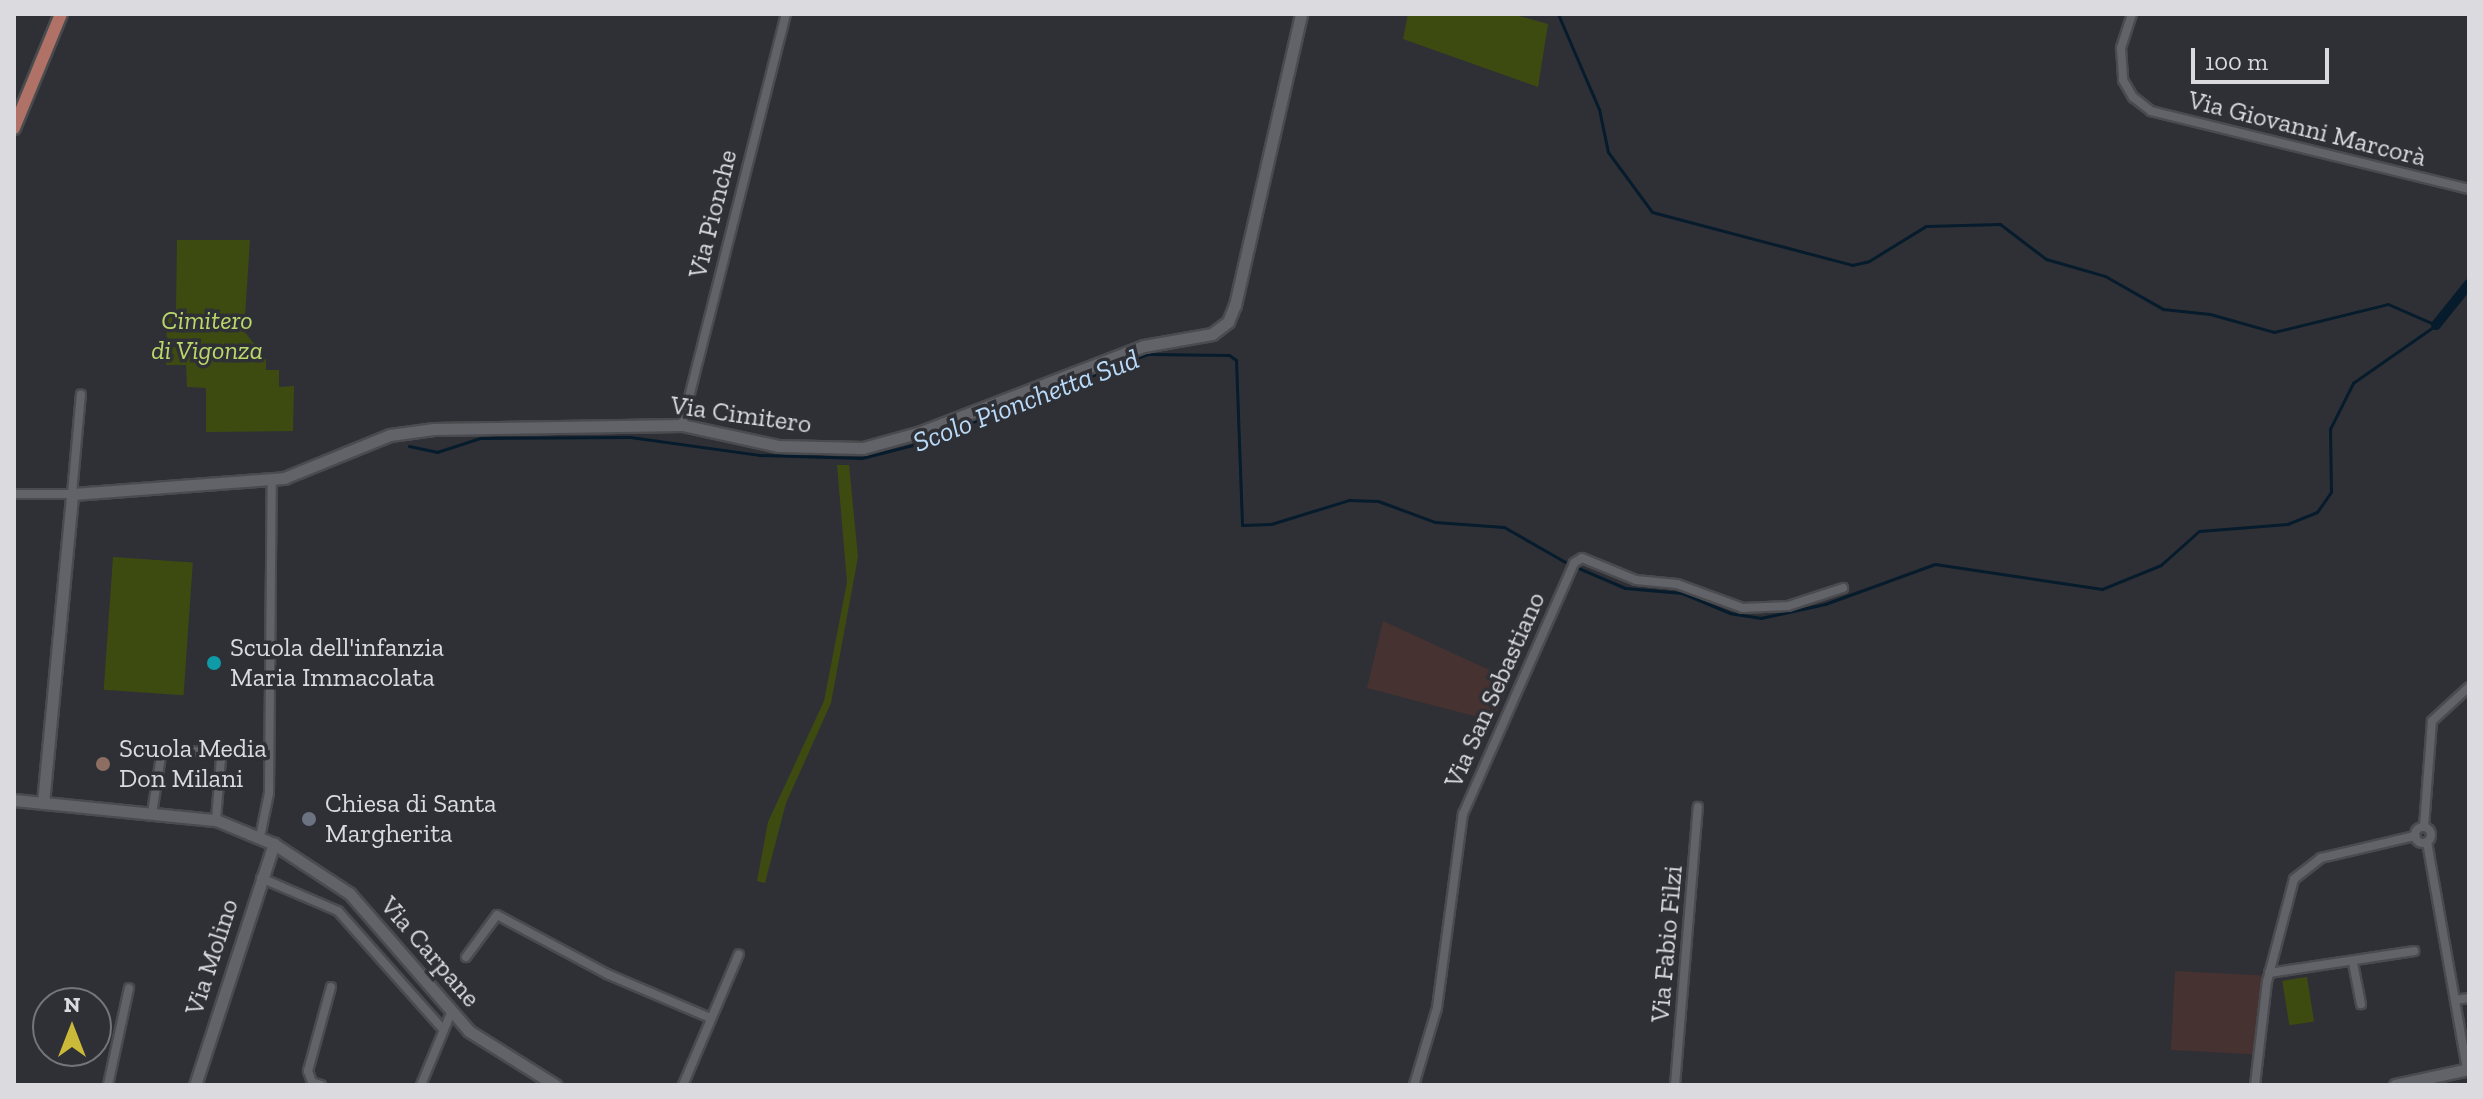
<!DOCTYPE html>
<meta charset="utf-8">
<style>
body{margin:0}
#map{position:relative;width:2483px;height:1099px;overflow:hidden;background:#2f3035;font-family:"Zilla Slab",serif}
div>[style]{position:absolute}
.industrial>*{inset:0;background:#463231;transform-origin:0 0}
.green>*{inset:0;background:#3d4b11;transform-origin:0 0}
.stream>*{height:3px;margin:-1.5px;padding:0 1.5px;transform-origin:1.5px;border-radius:1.5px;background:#061b2c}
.canal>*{height:10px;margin:-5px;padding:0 5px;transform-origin:5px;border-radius:5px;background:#061b2c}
.roads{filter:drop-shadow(2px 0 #4a4b4f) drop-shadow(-2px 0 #4a4b4f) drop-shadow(0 2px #4a4b4f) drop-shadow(0 -2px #4a4b4f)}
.street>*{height:8px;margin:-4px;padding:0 4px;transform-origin:4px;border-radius:4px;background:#626369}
.street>.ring{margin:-4px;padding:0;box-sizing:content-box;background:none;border:8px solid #626369;border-radius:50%}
.secondary>*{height:11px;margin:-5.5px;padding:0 5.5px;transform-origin:5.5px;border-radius:5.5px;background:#626369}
.primary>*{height:12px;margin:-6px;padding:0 6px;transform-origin:6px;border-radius:6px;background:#b07267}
.dots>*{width:22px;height:22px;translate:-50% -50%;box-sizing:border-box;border:4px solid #2f3035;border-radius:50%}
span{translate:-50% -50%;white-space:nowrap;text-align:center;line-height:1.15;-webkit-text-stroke:7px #2f3035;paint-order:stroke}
.street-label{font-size:26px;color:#dbdbdf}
.park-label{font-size:26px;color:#bbd86b;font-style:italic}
.poi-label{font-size:26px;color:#dbdbdf}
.left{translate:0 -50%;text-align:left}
.water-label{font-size:28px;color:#b9daf9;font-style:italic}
.frame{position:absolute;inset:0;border:16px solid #dbdbdf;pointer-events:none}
.north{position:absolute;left:32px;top:987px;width:80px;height:80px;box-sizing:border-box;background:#2f3035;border:2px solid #747479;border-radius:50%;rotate:0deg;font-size:22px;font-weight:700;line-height:32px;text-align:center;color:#dbdbdf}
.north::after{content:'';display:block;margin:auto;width:28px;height:36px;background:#cbba39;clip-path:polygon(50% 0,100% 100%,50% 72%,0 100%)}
.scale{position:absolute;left:2191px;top:48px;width:138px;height:36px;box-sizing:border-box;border:4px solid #dbdbdf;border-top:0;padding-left:10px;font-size:24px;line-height:28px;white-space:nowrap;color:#dbdbdf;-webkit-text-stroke:6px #2f3035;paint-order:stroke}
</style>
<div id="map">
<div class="industrial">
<div style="clip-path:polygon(1383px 621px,1511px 680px,1493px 721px,1367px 688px)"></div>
<div style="left:2175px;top:971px;width:87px;height:79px;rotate:3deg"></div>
</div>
<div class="green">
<div style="clip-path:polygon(1408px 14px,1512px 14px,1548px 24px,1538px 87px,1403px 39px)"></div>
<div style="clip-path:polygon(177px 240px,250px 240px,244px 331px,266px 359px,266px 370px,279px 370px,279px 387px,294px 386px,293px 431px,206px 432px,206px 388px,187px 387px,186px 365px,166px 365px,167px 312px,176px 312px)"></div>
<div style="clip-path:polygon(837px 465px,849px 465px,858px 557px,831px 703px,786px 803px,765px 883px,757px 881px,768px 822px,824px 701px,847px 582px)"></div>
<div style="left:113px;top:557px;width:80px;height:133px;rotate:4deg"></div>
<div style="left:2307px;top:977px;width:45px;height:25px;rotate:81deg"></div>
</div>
<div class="stream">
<div style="left:1558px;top:14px;width:103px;rotate:66.7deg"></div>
<div style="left:1599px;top:109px;width:44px;rotate:78.2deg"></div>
<div style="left:1608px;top:152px;width:74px;rotate:53.7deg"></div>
<div style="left:1652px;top:212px;width:207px;rotate:14.8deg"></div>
<div style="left:1852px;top:265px;width:17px;rotate:-13deg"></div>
<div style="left:1869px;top:261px;width:67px;rotate:-31.6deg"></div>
<div style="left:1926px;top:226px;width:74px;rotate:-1.5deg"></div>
<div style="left:2000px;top:224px;width:58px;rotate:37.3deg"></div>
<div style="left:2046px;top:259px;width:61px;rotate:16.1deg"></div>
<div style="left:2105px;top:276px;width:67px;rotate:29.6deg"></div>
<div style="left:2163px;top:309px;width:47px;rotate:6.1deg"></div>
<div style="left:2210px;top:314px;width:66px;rotate:15.7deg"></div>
<div style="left:2274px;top:332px;width:117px;rotate:-13.8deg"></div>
<div style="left:2388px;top:304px;width:52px;rotate:23.6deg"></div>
<div style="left:2436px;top:325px;width:101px;rotate:145.1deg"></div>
<div style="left:2353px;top:383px;width:51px;rotate:116.6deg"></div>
<div style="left:2330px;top:429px;width:63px;rotate:89.1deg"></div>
<div style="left:2331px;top:492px;width:24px;rotate:125deg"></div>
<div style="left:2317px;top:512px;width:31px;rotate:158deg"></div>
<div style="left:2288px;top:524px;width:89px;rotate:175.5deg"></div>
<div style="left:2199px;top:531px;width:51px;rotate:138.2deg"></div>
<div style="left:2161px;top:565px;width:64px;rotate:157.9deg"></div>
<div style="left:2102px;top:589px;width:169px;rotate:-171.5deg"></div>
<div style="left:1935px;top:564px;width:117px;rotate:160deg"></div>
<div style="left:1825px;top:604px;width:66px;rotate:167.7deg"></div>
<div style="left:1761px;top:618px;width:31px;rotate:-171deg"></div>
<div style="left:1730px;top:613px;width:52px;rotate:-157.4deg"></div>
<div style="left:1682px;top:593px;width:57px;rotate:-175deg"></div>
<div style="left:1625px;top:588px;width:51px;rotate:-156.9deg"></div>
<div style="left:409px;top:446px;width:29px;rotate:12deg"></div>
<div style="left:437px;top:452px;width:45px;rotate:-18deg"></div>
<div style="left:480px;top:438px;width:150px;rotate:-0.4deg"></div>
<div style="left:630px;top:437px;width:130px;rotate:7.9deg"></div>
<div style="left:759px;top:455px;width:103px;rotate:1.7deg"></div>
<div style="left:862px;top:458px;width:53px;rotate:-14.3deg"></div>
<div style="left:913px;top:445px;width:252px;rotate:-21.2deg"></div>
<div style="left:1148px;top:354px;width:81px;rotate:0.7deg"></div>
<div style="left:1229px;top:355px;width:9px;rotate:36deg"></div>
<div style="left:1236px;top:360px;width:165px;rotate:87.9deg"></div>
<div style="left:1242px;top:525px;width:29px;rotate:-2deg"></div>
<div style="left:1271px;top:524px;width:82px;rotate:-17.1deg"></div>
<div style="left:1349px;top:500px;width:29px;rotate:2deg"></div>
<div style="left:1378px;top:501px;width:61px;rotate:20.2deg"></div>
<div style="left:1435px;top:522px;width:69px;rotate:4.1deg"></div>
<div style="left:1504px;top:527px;width:70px;rotate:29.8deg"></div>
</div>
<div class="canal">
<div style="left:2436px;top:325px;width:53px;rotate:-51.2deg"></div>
</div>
<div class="roads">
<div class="street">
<div style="left:2132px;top:14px;width:36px;rotate:108deg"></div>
<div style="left:2121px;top:48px;width:32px;rotate:86deg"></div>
<div style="left:2123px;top:80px;width:20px;rotate:60deg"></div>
<div style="left:2133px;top:97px;width:23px;rotate:38deg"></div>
<div style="left:2151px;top:111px;width:327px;rotate:13.8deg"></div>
<div style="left:682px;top:425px;width:424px;rotate:-75.8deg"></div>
<div style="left:14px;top:494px;width:58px"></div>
<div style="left:72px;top:494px;width:100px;rotate:-84.9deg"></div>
<div style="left:152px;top:813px;width:64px;rotate:-81deg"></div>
<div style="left:162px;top:750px;width:54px;rotate:2.1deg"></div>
<div style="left:216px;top:752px;width:8px;rotate:50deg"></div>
<div style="left:221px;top:758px;width:62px;rotate:94.6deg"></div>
<div style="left:2424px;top:827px;width:106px;rotate:-85.7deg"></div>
<div style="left:2432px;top:721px;width:50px;rotate:-42.6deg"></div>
<div class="ring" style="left:2415px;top:827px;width:8px;height:8px"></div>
<div style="left:260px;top:837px;width:45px;rotate:-78.4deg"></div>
<div style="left:269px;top:793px;width:314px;rotate:-89.5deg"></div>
<div style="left:2427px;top:842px;width:231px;rotate:80deg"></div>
<div style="left:261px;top:878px;width:84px;rotate:23.2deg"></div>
<div style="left:338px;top:911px;width:155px;rotate:48.4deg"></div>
<div style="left:466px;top:957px;width:52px;rotate:-53.6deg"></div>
<div style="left:497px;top:915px;width:125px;rotate:28.2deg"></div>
<div style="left:607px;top:974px;width:110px;rotate:23.1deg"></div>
<div style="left:2353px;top:963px;width:42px;rotate:79deg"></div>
<div style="left:2269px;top:973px;width:147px;rotate:-8.6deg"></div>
<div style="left:2455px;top:1000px;width:14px;rotate:-8deg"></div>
<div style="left:108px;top:1085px;width:99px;rotate:-77.8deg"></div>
<div style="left:321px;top:1085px;width:9px;rotate:-162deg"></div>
<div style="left:312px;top:1082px;width:12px;rotate:-110deg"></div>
<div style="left:308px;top:1071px;width:87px;rotate:-74.7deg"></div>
<div style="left:421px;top:1085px;width:78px;rotate:-67.4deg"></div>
<div style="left:683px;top:1085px;width:142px;rotate:-66.9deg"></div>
<div style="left:1414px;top:1085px;width:80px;rotate:-73.4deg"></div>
<div style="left:1437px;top:1008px;width:196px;rotate:-82.4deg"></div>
<div style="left:1463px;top:814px;width:274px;rotate:-66.1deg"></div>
<div style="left:1574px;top:563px;width:9px;rotate:-32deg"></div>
<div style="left:1582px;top:558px;width:58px;rotate:22.2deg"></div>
<div style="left:1636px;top:580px;width:41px;rotate:5.6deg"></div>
<div style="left:1677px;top:584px;width:70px;rotate:20deg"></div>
<div style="left:1743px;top:608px;width:45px;rotate:-2.5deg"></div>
<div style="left:1788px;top:606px;width:58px;rotate:-18.1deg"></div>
<div style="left:1675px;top:1085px;width:279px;rotate:-85.3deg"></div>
<div style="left:2255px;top:1085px;width:104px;rotate:-83.4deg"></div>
<div style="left:2267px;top:982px;width:106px;rotate:-75.3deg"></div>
<div style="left:2294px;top:879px;width:34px;rotate:-38deg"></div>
<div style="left:2321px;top:858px;width:97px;rotate:-13.2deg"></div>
</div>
<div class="secondary">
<div style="left:14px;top:800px;width:203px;rotate:5.7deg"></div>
<div style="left:216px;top:820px;width:63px;rotate:22.5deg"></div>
<div style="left:274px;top:844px;width:91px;rotate:33.3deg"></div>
<div style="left:350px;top:894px;width:181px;rotate:49deg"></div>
<div style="left:469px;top:1031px;width:102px;rotate:32.1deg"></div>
<div style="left:43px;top:803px;width:310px;rotate:-84.6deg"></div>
<div style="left:72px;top:494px;width:213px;rotate:-4.3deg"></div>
<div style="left:284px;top:478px;width:114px;rotate:-22.1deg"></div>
<div style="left:390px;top:435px;width:44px;rotate:-7.8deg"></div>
<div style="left:434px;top:429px;width:248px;rotate:-0.9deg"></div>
<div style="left:682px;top:425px;width:98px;rotate:12.3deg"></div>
<div style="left:778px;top:446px;width:85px;rotate:1.3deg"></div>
<div style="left:863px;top:448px;width:60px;rotate:-15.4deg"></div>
<div style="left:921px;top:432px;width:239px;rotate:-21.1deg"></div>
<div style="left:1144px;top:346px;width:69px;rotate:-10deg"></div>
<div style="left:1212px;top:334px;width:20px;rotate:-37deg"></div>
<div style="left:1228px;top:322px;width:18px;rotate:-68deg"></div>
<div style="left:1235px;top:305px;width:298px;rotate:-77.2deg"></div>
<div style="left:195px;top:1085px;width:254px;rotate:-71.9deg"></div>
<div style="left:2395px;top:1085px;width:76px;rotate:-12.2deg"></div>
</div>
<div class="primary">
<div style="left:14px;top:128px;width:123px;rotate:-67.6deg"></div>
</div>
</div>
<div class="dots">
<div style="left:214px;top:663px;background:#0f9aa8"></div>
<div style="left:103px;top:764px;background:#8d6e63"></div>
<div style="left:309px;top:819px;background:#6b7280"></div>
</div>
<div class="street-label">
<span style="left:2307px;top:129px;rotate:14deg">Via Giovanni Marcorà</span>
<span style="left:713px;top:214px;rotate:-76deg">Via Pionche</span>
<span style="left:741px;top:415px;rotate:8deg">Via Cimitero</span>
<span style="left:1495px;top:690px;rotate:-66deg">Via San Sebastiano</span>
<span style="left:1667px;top:944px;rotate:-85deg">Via Fabio Filzi</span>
<span style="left:430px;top:952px;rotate:49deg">Via Carpane</span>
<span style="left:212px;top:957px;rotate:-72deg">Via Molino</span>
</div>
<div class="park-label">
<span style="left:207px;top:336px">Cimitero<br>di Vigonza</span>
</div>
<div class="poi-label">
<span class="left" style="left:230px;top:663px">Scuola dell'infanzia<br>Maria Immacolata</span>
<span class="left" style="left:119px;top:764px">Scuola Media<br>Don Milani</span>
<span class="left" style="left:325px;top:819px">Chiesa di Santa<br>Margherita</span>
</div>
<div class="water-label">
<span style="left:1026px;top:401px;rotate:-21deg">Scolo Pionchetta Sud</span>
</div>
<div class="frame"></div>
<div class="north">N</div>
<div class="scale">100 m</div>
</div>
